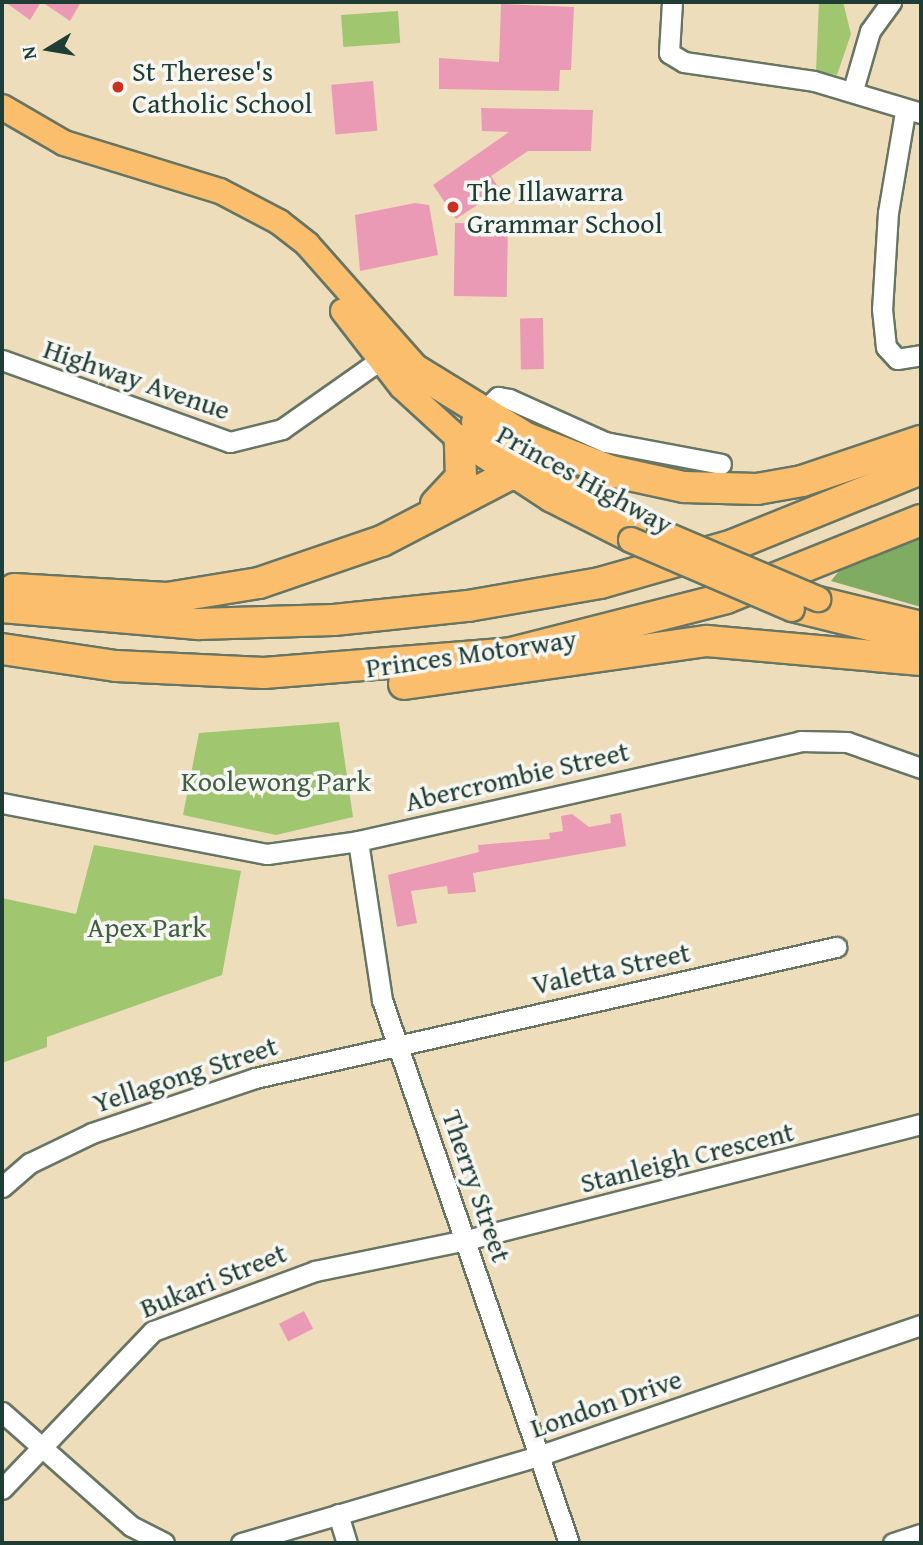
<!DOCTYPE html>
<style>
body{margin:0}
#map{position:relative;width:923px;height:1545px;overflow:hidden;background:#edb;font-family:"Gentium Book Plus",serif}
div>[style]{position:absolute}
.green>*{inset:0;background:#a1c670;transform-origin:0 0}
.forest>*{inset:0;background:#80ab62}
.building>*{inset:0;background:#eb9ab6;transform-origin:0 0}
.roads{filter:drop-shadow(2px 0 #677563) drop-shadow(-2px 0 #677563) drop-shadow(0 2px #677563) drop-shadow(0 -2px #677563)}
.minor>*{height:19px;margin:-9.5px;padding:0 9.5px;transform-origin:9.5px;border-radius:9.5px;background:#fff}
.major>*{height:24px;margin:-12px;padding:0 12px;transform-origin:12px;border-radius:12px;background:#fabe6d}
.highway>*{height:30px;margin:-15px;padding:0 15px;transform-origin:15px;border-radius:15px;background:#fabe6d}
.bridges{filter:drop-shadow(2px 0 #677563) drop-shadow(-2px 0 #677563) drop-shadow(0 2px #677563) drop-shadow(0 -2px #677563)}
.major-bridge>*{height:24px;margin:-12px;padding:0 12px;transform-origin:12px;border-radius:12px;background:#fabe6d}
.dots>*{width:19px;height:19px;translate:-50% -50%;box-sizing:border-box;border:4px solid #f6f6f2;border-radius:50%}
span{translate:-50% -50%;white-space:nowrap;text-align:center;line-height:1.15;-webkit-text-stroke:7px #f6f6f2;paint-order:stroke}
.poi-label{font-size:28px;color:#1f3d34}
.left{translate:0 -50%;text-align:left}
.street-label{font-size:28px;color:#1f3d34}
.park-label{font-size:28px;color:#405f43}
.frame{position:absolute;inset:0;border:4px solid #1f3d34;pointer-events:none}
.north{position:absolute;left:14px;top:14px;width:70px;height:70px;-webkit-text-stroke:5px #f6f6f2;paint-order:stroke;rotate:259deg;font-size:19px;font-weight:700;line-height:28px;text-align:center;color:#1f3d34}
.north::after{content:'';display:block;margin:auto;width:24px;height:32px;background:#1f3d34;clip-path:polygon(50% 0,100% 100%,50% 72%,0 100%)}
</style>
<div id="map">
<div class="green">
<div style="clip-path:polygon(819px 2px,843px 2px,851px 34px,837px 75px,816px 71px)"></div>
<div style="left:398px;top:11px;width:32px;height:57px;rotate:86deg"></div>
<div style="clip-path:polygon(339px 722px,353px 817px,276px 835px,183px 815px,199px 733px)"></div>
<div style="clip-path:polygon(94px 845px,241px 871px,222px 975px,47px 1037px,47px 1047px,2px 1063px,2px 898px,76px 914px)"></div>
</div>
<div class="forest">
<div style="clip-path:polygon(921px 537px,921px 607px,831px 581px,839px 571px)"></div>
</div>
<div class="building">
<div style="clip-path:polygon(5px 2px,41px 2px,30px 20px)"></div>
<div style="clip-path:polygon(42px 2px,81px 2px,70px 21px)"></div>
<div style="clip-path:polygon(501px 4px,574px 7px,571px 70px,560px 70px,559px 91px,439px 89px,439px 58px,499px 62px)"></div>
<div style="left:373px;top:81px;width:50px;height:42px;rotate:85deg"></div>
<div style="clip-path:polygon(481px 108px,593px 110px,591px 151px,528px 151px,491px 176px,500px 190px,456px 219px,433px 185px,509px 132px,482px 131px)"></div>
<div style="clip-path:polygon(415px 203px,429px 205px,438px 255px,360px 271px,355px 215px)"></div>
<div style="left:455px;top:223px;width:53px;height:73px;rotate:1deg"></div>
<div style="left:543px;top:318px;width:51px;height:23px;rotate:89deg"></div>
<div style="clip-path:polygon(621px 813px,626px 846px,473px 873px,476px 892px,448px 894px,447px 886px,411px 891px,417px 923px,397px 927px,388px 875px,479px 852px,478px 845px,550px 839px,549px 833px,563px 831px,561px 816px,572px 814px,589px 827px,611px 823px,610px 815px)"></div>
<div style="left:304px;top:1311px;width:20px;height:28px;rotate:63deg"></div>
</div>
<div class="roads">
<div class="minor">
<div style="left:672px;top:2px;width:51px;rotate:93.4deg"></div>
<div style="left:669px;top:53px;width:17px;rotate:31deg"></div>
<div style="left:684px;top:62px;width:131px;rotate:8.3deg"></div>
<div style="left:814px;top:81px;width:112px;rotate:16.7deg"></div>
<div style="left:853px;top:90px;width:61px;rotate:-73.9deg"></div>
<div style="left:870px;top:31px;width:36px;rotate:-54deg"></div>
<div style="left:905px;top:112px;width:101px;rotate:99.6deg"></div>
<div style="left:888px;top:212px;width:97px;rotate:93.5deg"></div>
<div style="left:882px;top:309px;width:38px;rotate:84deg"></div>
<div style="left:886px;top:347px;width:16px;rotate:47deg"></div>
<div style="left:897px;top:359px;width:24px;rotate:-9deg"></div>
<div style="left:2px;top:360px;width:242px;rotate:19.8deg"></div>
<div style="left:230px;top:442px;width:54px;rotate:-14deg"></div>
<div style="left:282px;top:429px;width:132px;rotate:-35.1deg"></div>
<div style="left:477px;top:418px;width:30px;rotate:-45deg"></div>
<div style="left:498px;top:397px;width:11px;rotate:10deg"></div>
<div style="left:509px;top:399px;width:105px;rotate:24.1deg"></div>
<div style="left:605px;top:442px;width:118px;rotate:10.7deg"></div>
<div style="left:2px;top:803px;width:270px;rotate:10.9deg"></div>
<div style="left:267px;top:854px;width:92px;rotate:-8.1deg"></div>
<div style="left:358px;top:841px;width:453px;rotate:-12.7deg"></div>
<div style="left:800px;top:741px;width:47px;rotate:1.2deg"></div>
<div style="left:847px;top:742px;width:78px;rotate:19.4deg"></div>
<div style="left:358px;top:841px;width:161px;rotate:81.4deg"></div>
<div style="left:382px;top:1000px;width:574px;rotate:71deg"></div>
<div style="left:2px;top:1187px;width:37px;rotate:-41deg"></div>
<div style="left:30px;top:1163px;width:69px;rotate:-25.8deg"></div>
<div style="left:92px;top:1133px;width:172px;rotate:-18.6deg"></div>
<div style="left:255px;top:1078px;width:596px;rotate:-12.71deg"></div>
<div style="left:2px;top:1412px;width:172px;rotate:41.5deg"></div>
<div style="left:131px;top:1526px;width:37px;rotate:27deg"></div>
<div style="left:2px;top:1489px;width:219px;rotate:-46.3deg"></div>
<div style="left:153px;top:1331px;width:173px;rotate:-20.3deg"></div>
<div style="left:315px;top:1271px;width:154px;rotate:-11.6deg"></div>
<div style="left:466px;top:1240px;width:470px;rotate:-14.3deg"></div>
<div style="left:338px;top:1514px;width:30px;rotate:73deg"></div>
<div style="left:241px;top:1543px;width:313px;rotate:-16.3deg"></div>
<div style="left:541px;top:1455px;width:402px;rotate:-18.9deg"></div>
<div style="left:893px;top:1543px;width:29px;rotate:-18deg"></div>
</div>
<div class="major">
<div style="left:2px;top:107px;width:72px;rotate:30.1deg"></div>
<div style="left:64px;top:143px;width:163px;rotate:17.1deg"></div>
<div style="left:220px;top:191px;width:67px;rotate:27.7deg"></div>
<div style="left:279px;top:222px;width:36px;rotate:38deg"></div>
<div style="left:307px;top:244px;width:187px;rotate:48.5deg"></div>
<div style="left:343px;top:311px;width:96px;rotate:52.2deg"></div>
<div style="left:402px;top:387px;width:79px;rotate:42.4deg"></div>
<div style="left:460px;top:440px;width:108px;rotate:33.2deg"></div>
<div style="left:550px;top:499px;width:91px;rotate:26.8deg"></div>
<div style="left:474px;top:422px;width:100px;rotate:33.2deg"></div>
<div style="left:598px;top:500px;width:70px;rotate:27.3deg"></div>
<div style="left:818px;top:599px;width:106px;rotate:13.6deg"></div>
<div style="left:792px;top:609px;width:133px;rotate:13.9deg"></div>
</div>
<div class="highway">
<div style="left:417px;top:371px;width:128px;rotate:31.6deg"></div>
<div style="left:526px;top:438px;width:91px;rotate:21.2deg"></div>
<div style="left:611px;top:471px;width:75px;rotate:12.4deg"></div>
<div style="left:684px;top:487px;width:73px;rotate:1.6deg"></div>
<div style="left:757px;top:489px;width:46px;rotate:-10.1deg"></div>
<div style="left:802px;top:481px;width:126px;rotate:-18.6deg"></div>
<div style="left:436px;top:504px;width:37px;rotate:-47deg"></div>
<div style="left:461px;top:477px;width:37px;rotate:-92deg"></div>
<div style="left:14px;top:589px;width:153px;rotate:3.4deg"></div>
<div style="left:167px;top:598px;width:93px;rotate:-9.3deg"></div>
<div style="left:259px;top:583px;width:130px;rotate:-18.9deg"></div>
<div style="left:382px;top:541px;width:143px;rotate:-27.5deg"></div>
<div style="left:509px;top:475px;width:19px"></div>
<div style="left:528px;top:475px;width:91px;rotate:22deg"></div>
<div style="left:2px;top:607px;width:197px;rotate:5deg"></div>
<div style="left:198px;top:624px;width:136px;rotate:-1.7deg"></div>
<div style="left:334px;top:620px;width:135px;rotate:-6deg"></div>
<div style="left:468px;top:606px;width:134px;rotate:-9.9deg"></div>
<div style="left:600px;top:583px;width:138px;rotate:-15.9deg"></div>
<div style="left:733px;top:545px;width:203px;rotate:-22deg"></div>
<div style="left:2px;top:649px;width:115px;rotate:8.5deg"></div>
<div style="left:116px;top:666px;width:148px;rotate:2.7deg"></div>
<div style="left:264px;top:673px;width:248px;rotate:-4.6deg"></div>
<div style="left:511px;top:653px;width:222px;rotate:-14.3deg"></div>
<div style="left:726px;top:598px;width:210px;rotate:-21.8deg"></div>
<div style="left:404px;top:684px;width:306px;rotate:-8.1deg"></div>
<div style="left:707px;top:641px;width:215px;rotate:5.1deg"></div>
</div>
</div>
<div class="bridges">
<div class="major-bridge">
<div style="left:660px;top:532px;width:172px;rotate:23deg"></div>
<div style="left:631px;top:540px;width:175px;rotate:23.2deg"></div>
</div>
</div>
<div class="dots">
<div style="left:118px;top:87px;background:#c8321e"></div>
<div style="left:453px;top:207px;background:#c8321e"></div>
</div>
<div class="poi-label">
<span class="left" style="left:132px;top:87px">St Therese's<br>Catholic School</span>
<span class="left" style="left:467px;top:207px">The Illawarra<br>Grammar School</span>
</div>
<div class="street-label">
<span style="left:137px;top:379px;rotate:19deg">Highway Avenue</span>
<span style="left:585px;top:479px;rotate:29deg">Princes Highway</span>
<span style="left:471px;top:653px;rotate:-8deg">Princes Motorway</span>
<span style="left:517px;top:776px;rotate:-13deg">Abercrombie Street</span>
<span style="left:611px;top:968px;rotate:-12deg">Valetta Street</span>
<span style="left:185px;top:1074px;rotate:-18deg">Yellagong Street</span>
<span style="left:687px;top:1157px;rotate:-14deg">Stanleigh Crescent</span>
<span style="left:477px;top:1186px;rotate:71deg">Therry Street</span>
<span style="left:213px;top:1280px;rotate:-22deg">Bukari Street</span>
<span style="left:606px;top:1403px;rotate:-19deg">London Drive</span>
</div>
<div class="park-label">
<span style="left:276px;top:781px">Koolewong Park</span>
<span style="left:147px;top:927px">Apex Park</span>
</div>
<div class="frame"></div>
<div class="north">N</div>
</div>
